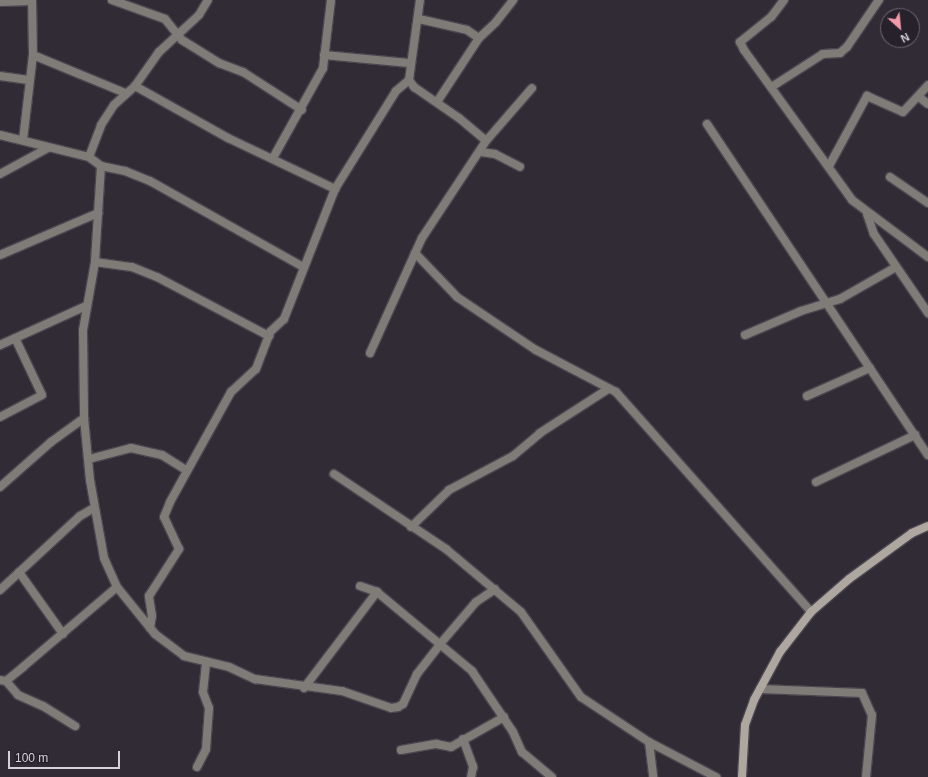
<!DOCTYPE html>
<style>
body{margin:0}
#map{position:relative;width:928px;height:777px;overflow:hidden;background:#312b36;font-family:Helvetica,sans-serif}
div>[style]{position:absolute}
.roads{filter:drop-shadow(1px 0 #4b4650) drop-shadow(-1px 0 #4b4650) drop-shadow(0 1px #4b4650) drop-shadow(0 -1px #4b4650)}
.street>*{height:8px;margin:-4px;padding:0 4px;transform-origin:4px;border-radius:4px;background:#7f7b76}
.secondary>*{height:8px;margin:-4px;padding:0 4px;transform-origin:4px;border-radius:4px;background:#aea79f}
span{translate:-50% -50%;white-space:nowrap;text-align:center;line-height:1.15;-webkit-text-stroke:4px #27212c;paint-order:stroke}
.north{position:absolute;left:880px;top:8px;width:40px;height:40px;box-sizing:border-box;background:#27212c;border:1px solid #6d6771;border-radius:50%;rotate:153deg;font-size:11px;font-weight:700;line-height:16px;text-align:center;color:#d5d1d8}
.north::after{content:'';display:block;margin:auto;width:14px;height:18px;background:#f39aa9;clip-path:polygon(50% 0,100% 100%,50% 72%,0 100%)}
.scale{position:absolute;left:8px;top:751px;width:112px;height:18px;box-sizing:border-box;border:2px solid #d5d1d8;border-top:0;padding-left:5px;font-size:12px;line-height:14px;white-space:nowrap;color:#d5d1d8;-webkit-text-stroke:3px #27212c;paint-order:stroke}
</style>
<div id="map">
<div class="roads">
<div class="street">
<div style="left:112px;top:0;width:56px;rotate:19.7deg"></div>
<div style="left:165px;top:19px;width:27px;rotate:51deg"></div>
<div style="left:182px;top:40px;width:44px;rotate:31.9deg"></div>
<div style="left:219px;top:63px;width:26px;rotate:21deg"></div>
<div style="left:243px;top:72px;width:70px;rotate:32.8deg"></div>
<div style="left:784px;top:0;width:21px;rotate:127deg"></div>
<div style="left:771px;top:17px;width:40px;rotate:141deg"></div>
<div style="left:740px;top:42px;width:9px;rotate:63deg"></div>
<div style="left:744px;top:50px;width:185px;rotate:54.2deg"></div>
<div style="left:852px;top:200px;width:95px;rotate:36.9deg"></div>
<div style="left:0;top:2px;width:32px;rotate:-2deg"></div>
<div style="left:419px;top:19px;width:49px;rotate:12.9deg"></div>
<div style="left:467px;top:30px;width:14px;rotate:34deg"></div>
<div style="left:33px;top:55px;width:100px;rotate:22.4deg"></div>
<div style="left:324px;top:55px;width:85px;rotate:5.4deg"></div>
<div style="left:0;top:76px;width:29px;rotate:8deg"></div>
<div style="left:409px;top:80px;width:9px;rotate:54deg"></div>
<div style="left:414px;top:87px;width:55px;rotate:34.6deg"></div>
<div style="left:459px;top:118px;width:35px;rotate:40deg"></div>
<div style="left:135px;top:86px;width:107px;rotate:29.2deg"></div>
<div style="left:228px;top:138px;width:119px;rotate:25.5deg"></div>
<div style="left:773px;top:86px;width:59px;rotate:-32.6deg"></div>
<div style="left:823px;top:54px;width:17px;rotate:-3deg"></div>
<div style="left:840px;top:53px;width:9px;rotate:-41deg"></div>
<div style="left:847px;top:47px;width:57px;rotate:-55.8deg"></div>
<div style="left:919px;top:97px;width:11px;rotate:38deg"></div>
<div style="left:437px;top:102px;width:77px;rotate:-56.7deg"></div>
<div style="left:479px;top:38px;width:23px;rotate:-43deg"></div>
<div style="left:496px;top:22px;width:28px;rotate:-52deg"></div>
<div style="left:707px;top:124px;width:398px;rotate:56.3deg"></div>
<div style="left:0;top:135px;width:92px;rotate:13.9deg"></div>
<div style="left:89px;top:157px;width:15px;rotate:37deg"></div>
<div style="left:101px;top:166px;width:25px;rotate:12deg"></div>
<div style="left:125px;top:171px;width:27px;rotate:22deg"></div>
<div style="left:150px;top:181px;width:176px;rotate:29.3deg"></div>
<div style="left:23px;top:140px;width:86px;rotate:-83.3deg"></div>
<div style="left:33px;top:55px;width:55px;rotate:-91deg"></div>
<div style="left:481px;top:152px;width:14px;rotate:8deg"></div>
<div style="left:495px;top:154px;width:28px;rotate:27deg"></div>
<div style="left:89px;top:157px;width:34px;rotate:-69deg"></div>
<div style="left:101px;top:125px;width:24px;rotate:-57deg"></div>
<div style="left:114px;top:105px;width:28px;rotate:-42deg"></div>
<div style="left:135px;top:86px;width:42px;rotate:-54.8deg"></div>
<div style="left:159px;top:52px;width:54px;rotate:-42.8deg"></div>
<div style="left:199px;top:15px;width:17px;rotate:-59deg"></div>
<div style="left:273px;top:158px;width:103px;rotate:-60.9deg"></div>
<div style="left:323px;top:68px;width:68px;rotate:-83.3deg"></div>
<div style="left:101px;top:166px;width:96px;rotate:93.6deg"></div>
<div style="left:95px;top:262px;width:69px;rotate:100deg"></div>
<div style="left:83px;top:330px;width:88px;rotate:89.3deg"></div>
<div style="left:84px;top:418px;width:62px;rotate:84.5deg"></div>
<div style="left:90px;top:480px;width:79px;rotate:79.8deg"></div>
<div style="left:104px;top:558px;width:32px;rotate:66deg"></div>
<div style="left:117px;top:587px;width:60px;rotate:51deg"></div>
<div style="left:155px;top:634px;width:36px;rotate:37deg"></div>
<div style="left:184px;top:656px;width:46px;rotate:13.7deg"></div>
<div style="left:229px;top:667px;width:29px;rotate:25deg"></div>
<div style="left:255px;top:679px;width:88px;rotate:7.9deg"></div>
<div style="left:342px;top:691px;width:52px;rotate:19.1deg"></div>
<div style="left:391px;top:708px;width:7px;rotate:-8deg"></div>
<div style="left:398px;top:707px;width:6px;rotate:-31deg"></div>
<div style="left:403px;top:704px;width:33px;rotate:-65deg"></div>
<div style="left:417px;top:674px;width:39px;rotate:-52deg"></div>
<div style="left:441px;top:643px;width:54px;rotate:-49.5deg"></div>
<div style="left:476px;top:602px;width:23px;rotate:-34deg"></div>
<div style="left:829px;top:166px;width:80px;rotate:-61.5deg"></div>
<div style="left:867px;top:96px;width:39px;rotate:24deg"></div>
<div style="left:903px;top:112px;width:37px;rotate:-47deg"></div>
<div style="left:0;top:174px;width:55px;rotate:-28.4deg"></div>
<div style="left:890px;top:177px;width:46px;rotate:34.4deg"></div>
<div style="left:867px;top:214px;width:21px;rotate:71deg"></div>
<div style="left:874px;top:234px;width:96px;rotate:55.6deg"></div>
<div style="left:415px;top:253px;width:61px;rotate:46.3deg"></div>
<div style="left:457px;top:297px;width:95px;rotate:33.9deg"></div>
<div style="left:536px;top:350px;width:90px;rotate:27.7deg"></div>
<div style="left:616px;top:392px;width:294px;rotate:48.4deg"></div>
<div style="left:0;top:255px;width:107px;rotate:-23.2deg"></div>
<div style="left:95px;top:262px;width:37px;rotate:8deg"></div>
<div style="left:132px;top:267px;width:27px;rotate:22deg"></div>
<div style="left:157px;top:277px;width:127px;rotate:27.8deg"></div>
<div style="left:745px;top:335px;width:61px;rotate:-23.2deg"></div>
<div style="left:801px;top:311px;width:41px;rotate:-17.1deg"></div>
<div style="left:840px;top:299px;width:64px;rotate:-29.7deg"></div>
<div style="left:0;top:345px;width:94px;rotate:-24.4deg"></div>
<div style="left:370px;top:353px;width:126px;rotate:-65.7deg"></div>
<div style="left:422px;top:238px;width:116px;rotate:-56.6deg"></div>
<div style="left:486px;top:141px;width:70px;rotate:-49deg"></div>
<div style="left:807px;top:396px;width:69px;rotate:-24deg"></div>
<div style="left:0;top:417px;width:47px;rotate:-27.6deg"></div>
<div style="left:42px;top:395px;width:63px;rotate:-115.3deg"></div>
<div style="left:89px;top:459px;width:43px;rotate:-14.7deg"></div>
<div style="left:131px;top:448px;width:32px;rotate:13deg"></div>
<div style="left:162px;top:455px;width:28px;rotate:32deg"></div>
<div style="left:334px;top:474px;width:135px;rotate:33.8deg"></div>
<div style="left:446px;top:549px;width:98px;rotate:40deg"></div>
<div style="left:521px;top:612px;width:104px;rotate:54.8deg"></div>
<div style="left:581px;top:697px;width:82px;rotate:33.5deg"></div>
<div style="left:649px;top:742px;width:76px;rotate:27.6deg"></div>
<div style="left:816px;top:482px;width:110px;rotate:-25.4deg"></div>
<div style="left:0;top:487px;width:68px;rotate:-41.4deg"></div>
<div style="left:51px;top:442px;width:41px;rotate:-36deg"></div>
<div style="left:411px;top:527px;width:53px;rotate:-44.2deg"></div>
<div style="left:449px;top:490px;width:72px;rotate:-28deg"></div>
<div style="left:513px;top:456px;width:35px;rotate:-40deg"></div>
<div style="left:540px;top:433px;width:81px;rotate:-32.9deg"></div>
<div style="left:19px;top:572px;width:76px;rotate:54.6deg"></div>
<div style="left:360px;top:586px;width:18px;rotate:19deg"></div>
<div style="left:377px;top:592px;width:124px;rotate:39.7deg"></div>
<div style="left:472px;top:671px;width:73px;rotate:56.1deg"></div>
<div style="left:513px;top:732px;width:22px;rotate:66deg"></div>
<div style="left:522px;top:752px;width:39px;rotate:40deg"></div>
<div style="left:0;top:590px;width:109px;rotate:-42.8deg"></div>
<div style="left:80px;top:516px;width:16px;rotate:-30deg"></div>
<div style="left:150px;top:628px;width:12px;rotate:-81deg"></div>
<div style="left:152px;top:616px;width:20px;rotate:-99deg"></div>
<div style="left:149px;top:596px;width:56px;rotate:-57.4deg"></div>
<div style="left:179px;top:549px;width:35px;rotate:-115deg"></div>
<div style="left:164px;top:517px;width:16px;rotate:-68deg"></div>
<div style="left:170px;top:502px;width:126px;rotate:-61deg"></div>
<div style="left:231px;top:392px;width:34px;rotate:-43deg"></div>
<div style="left:256px;top:369px;width:40px;rotate:-69deg"></div>
<div style="left:270px;top:332px;width:19px;rotate:-43deg"></div>
<div style="left:284px;top:319px;width:140px;rotate:-68.6deg"></div>
<div style="left:335px;top:189px;width:115px;rotate:-58.1deg"></div>
<div style="left:396px;top:91px;width:17px;rotate:-40deg"></div>
<div style="left:409px;top:80px;width:81px;rotate:-82.2deg"></div>
<div style="left:0;top:680px;width:6px;rotate:9deg"></div>
<div style="left:6px;top:681px;width:22px;rotate:-39deg"></div>
<div style="left:23px;top:667px;width:123px;rotate:-40.4deg"></div>
<div style="left:6px;top:681px;width:18px;rotate:49deg"></div>
<div style="left:18px;top:695px;width:27px;rotate:24deg"></div>
<div style="left:43px;top:706px;width:38px;rotate:32deg"></div>
<div style="left:304px;top:688px;width:121px;rotate:-52.8deg"></div>
<div style="left:760px;top:689px;width:102px;rotate:2.2deg"></div>
<div style="left:862px;top:693px;width:24px;rotate:66deg"></div>
<div style="left:872px;top:715px;width:62px;rotate:95.5deg"></div>
<div style="left:463px;top:739px;width:30px;rotate:70deg"></div>
<div style="left:473px;top:767px;width:10px;rotate:101deg"></div>
<div style="left:649px;top:742px;width:35px;rotate:83deg"></div>
<div style="left:401px;top:750px;width:36px;rotate:-10deg"></div>
<div style="left:436px;top:744px;width:15px;rotate:11deg"></div>
<div style="left:451px;top:747px;width:61px;rotate:-29.5deg"></div>
<div style="left:197px;top:767px;width:20px;rotate:-63deg"></div>
<div style="left:206px;top:749px;width:41px;rotate:-85.8deg"></div>
<div style="left:209px;top:708px;width:17px;rotate:-111deg"></div>
<div style="left:203px;top:692px;width:29px;rotate:-84deg"></div>
</div>
<div class="secondary">
<div style="left:742px;top:777px;width:52px;rotate:-86.7deg"></div>
<div style="left:745px;top:725px;width:27px;rotate:-70deg"></div>
<div style="left:754px;top:700px;width:55px;rotate:-61.6deg"></div>
<div style="left:780px;top:652px;width:51px;rotate:-52.2deg"></div>
<div style="left:811px;top:612px;width:50px;rotate:-41deg"></div>
<div style="left:849px;top:579px;width:78px;rotate:-36.1deg"></div>
<div style="left:912px;top:533px;width:17px;rotate:-24deg"></div>
</div>
</div>
<div class="north">N</div>
<div class="scale">100 m</div>
</div>
